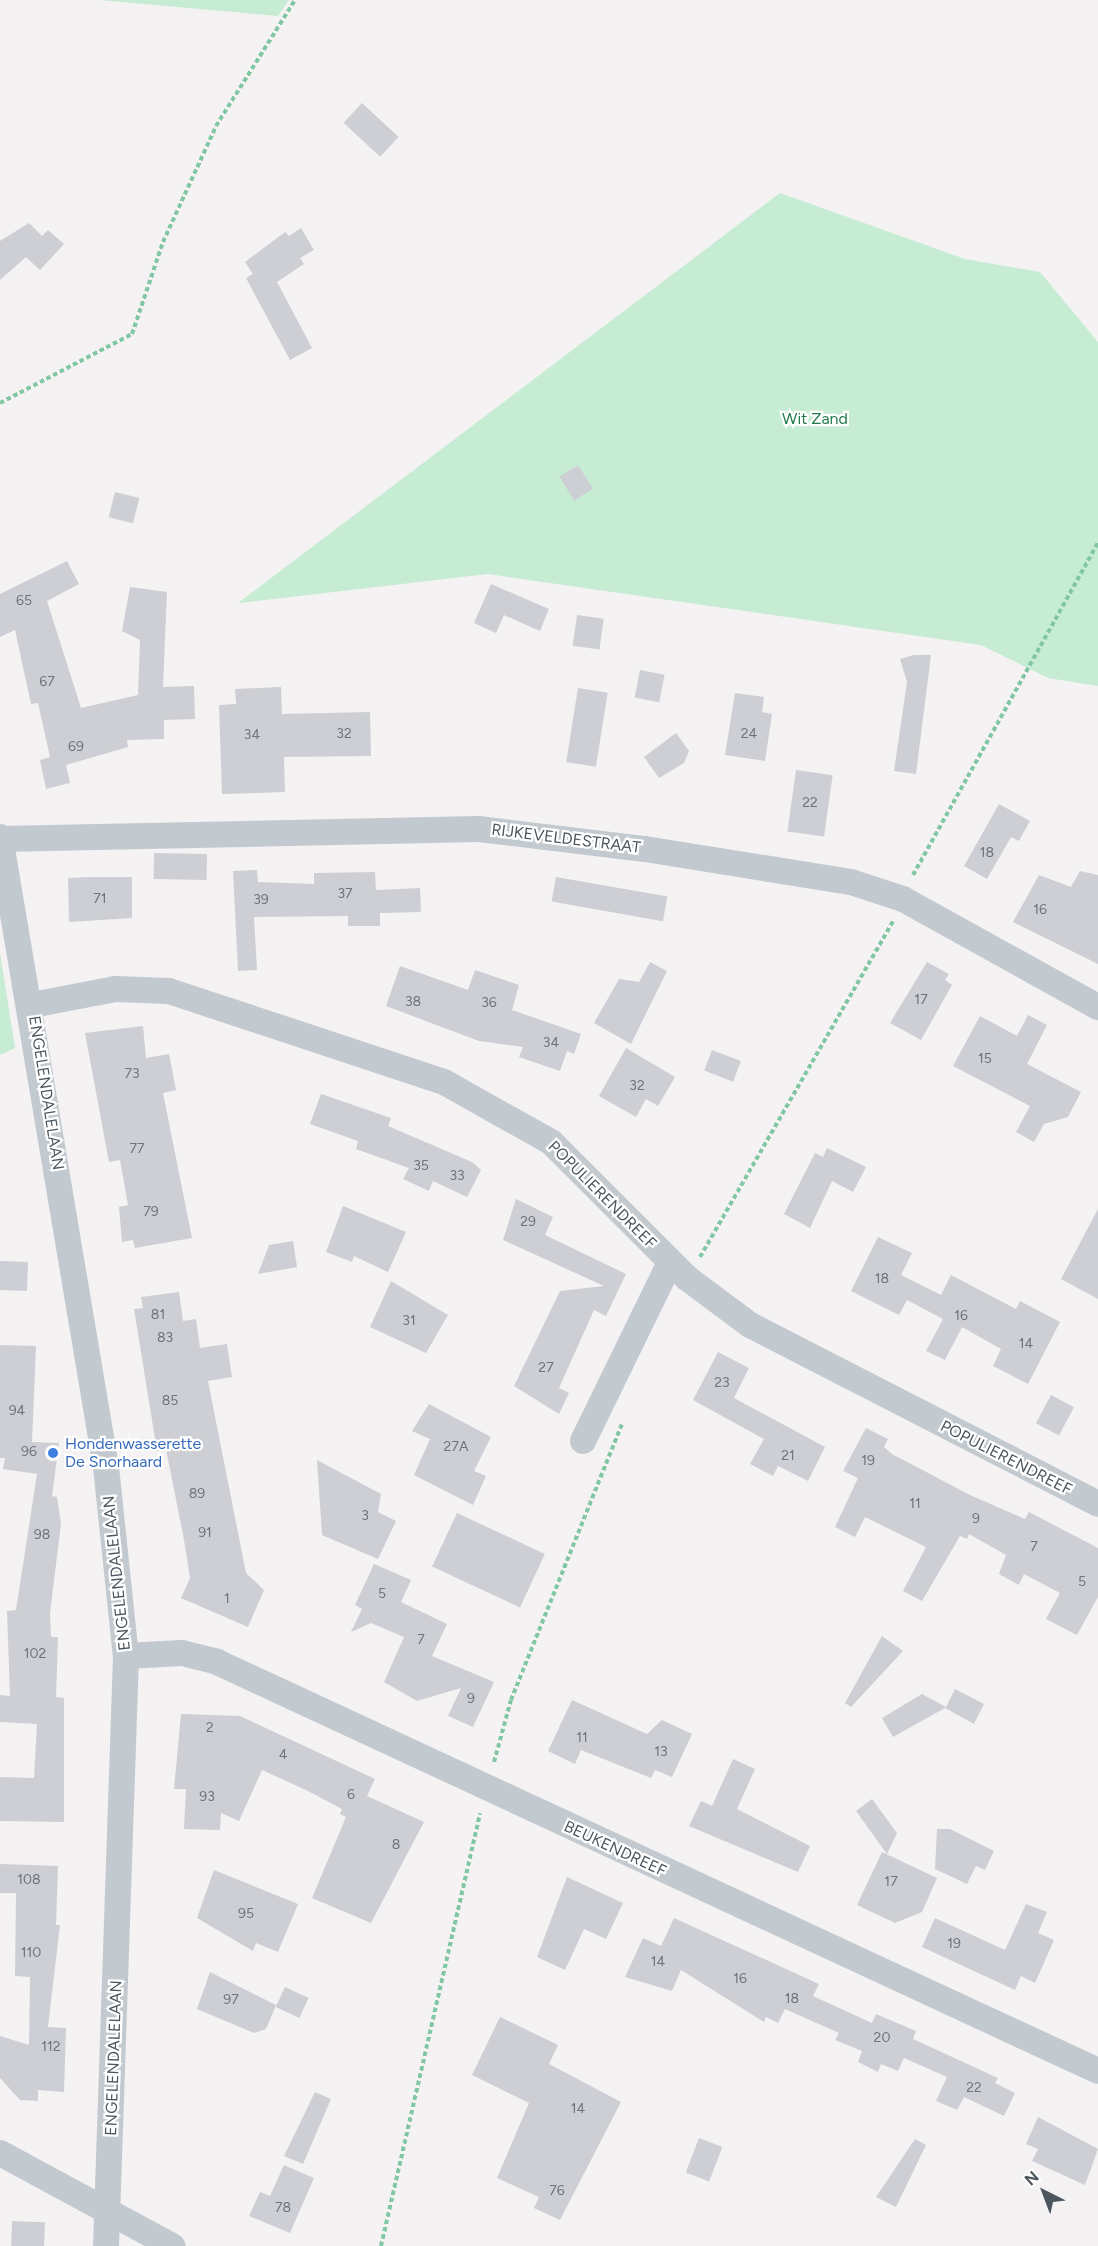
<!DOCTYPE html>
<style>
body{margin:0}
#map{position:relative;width:1098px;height:2246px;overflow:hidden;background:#f4f2f2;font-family:Figtree,sans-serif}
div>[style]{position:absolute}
.green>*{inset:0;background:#c6ecd4}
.building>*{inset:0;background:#cdcfd4;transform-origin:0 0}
.path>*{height:4px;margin-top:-2px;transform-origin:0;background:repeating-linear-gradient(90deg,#81c7a3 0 4.5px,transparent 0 7.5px)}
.minor>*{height:26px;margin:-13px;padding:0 13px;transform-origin:13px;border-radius:13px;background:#c2c9cf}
.dots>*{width:16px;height:16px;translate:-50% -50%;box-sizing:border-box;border:3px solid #fff;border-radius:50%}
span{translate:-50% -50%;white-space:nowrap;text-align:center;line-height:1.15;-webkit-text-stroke:4.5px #fff;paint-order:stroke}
.number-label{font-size:14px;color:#6c747c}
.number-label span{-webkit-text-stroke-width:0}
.park-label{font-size:16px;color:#227a4c}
.street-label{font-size:16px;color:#4c565e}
.shop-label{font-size:16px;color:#366cbe}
.left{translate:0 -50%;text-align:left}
.north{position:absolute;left:1014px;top:2162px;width:60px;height:60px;-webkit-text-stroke:4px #fff;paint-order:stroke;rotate:318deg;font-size:16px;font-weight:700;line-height:24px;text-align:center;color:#4c565e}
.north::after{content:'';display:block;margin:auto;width:21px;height:27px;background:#4c565e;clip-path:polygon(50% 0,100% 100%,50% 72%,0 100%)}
</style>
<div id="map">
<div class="green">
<div style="clip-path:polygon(99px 0,289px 0,278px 16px)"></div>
<div style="clip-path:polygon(780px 193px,965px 259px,1040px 272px,1098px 342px,1098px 686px,1048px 678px,981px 645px,488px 574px,238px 603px)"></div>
<div style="clip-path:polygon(0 953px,15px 1048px,0 1055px)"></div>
</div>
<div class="building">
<div style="left:362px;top:103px;width:50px;height:27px;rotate:43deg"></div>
<div style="clip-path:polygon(29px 223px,42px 236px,48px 230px,64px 244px,40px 270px,26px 257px,0 280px,0 241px)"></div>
<div style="clip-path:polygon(301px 228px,314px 250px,300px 258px,304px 264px,277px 282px,312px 348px,290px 360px,246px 278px,253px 274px,245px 262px,285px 232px,289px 236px)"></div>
<div style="left:578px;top:465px;width:28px;height:22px;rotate:58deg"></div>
<div style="left:115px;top:492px;width:25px;height:26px;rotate:14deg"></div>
<div style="clip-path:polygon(67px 561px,79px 584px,47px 601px,81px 708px,138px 695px,140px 640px,122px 631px,130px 587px,167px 592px,163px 687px,194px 686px,195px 719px,164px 720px,164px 739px,127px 740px,128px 747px,66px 765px,70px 783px,46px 789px,40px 760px,50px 757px,38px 703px,31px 704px,15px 630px,0 637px,0 594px)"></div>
<div style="clip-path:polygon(491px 584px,549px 609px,540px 631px,504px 615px,496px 633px,474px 623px)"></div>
<div style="left:577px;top:615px;width:27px;height:31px;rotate:8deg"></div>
<div style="clip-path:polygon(914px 655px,931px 655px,916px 774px,894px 771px,907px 682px,900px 659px)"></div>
<div style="left:640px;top:670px;width:25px;height:28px;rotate:11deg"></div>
<div style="clip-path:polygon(281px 687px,282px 714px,370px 712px,371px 756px,284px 757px,285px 792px,222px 794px,219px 705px,236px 704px,235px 689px)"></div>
<div style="left:578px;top:688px;width:30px;height:75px;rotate:9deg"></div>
<div style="clip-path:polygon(735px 693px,764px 697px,762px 712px,772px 714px,765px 761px,725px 755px)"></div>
<div style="clip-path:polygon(676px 733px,689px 751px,684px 763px,659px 778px,644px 757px)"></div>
<div style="left:796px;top:770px;width:37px;height:62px;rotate:8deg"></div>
<div style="clip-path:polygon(999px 804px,1030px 821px,1019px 841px,1011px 837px,987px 879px,964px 866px)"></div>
<div style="left:154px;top:853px;width:53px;height:26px;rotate:1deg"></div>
<div style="clip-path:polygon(257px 870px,258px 882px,314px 884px,314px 873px,375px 872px,376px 890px,420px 888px,421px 912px,380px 913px,380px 926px,348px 926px,348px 916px,254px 917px,257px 970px,238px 971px,233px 871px)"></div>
<div style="clip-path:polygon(1080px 871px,1098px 875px,1098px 964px,1013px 922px,1039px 875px,1071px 887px)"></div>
<div style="clip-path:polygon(88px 877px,132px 877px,132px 918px,69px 922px,68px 878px)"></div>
<div style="left:556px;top:877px;width:113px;height:25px;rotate:10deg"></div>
<div style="clip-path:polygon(650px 962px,667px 971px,631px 1044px,594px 1023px,619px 979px,639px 982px)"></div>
<div style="clip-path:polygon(927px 962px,949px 974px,945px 980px,952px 985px,921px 1040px,890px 1023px)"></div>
<div style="clip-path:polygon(400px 966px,468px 990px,475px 970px,519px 985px,512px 1010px,581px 1034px,574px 1054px,567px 1051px,560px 1071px,519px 1057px,523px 1047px,479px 1041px,386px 1006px)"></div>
<div style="clip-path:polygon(1028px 1015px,1047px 1025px,1027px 1064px,1081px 1092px,1068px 1117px,1044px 1124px,1034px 1142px,1016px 1132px,1030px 1106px,953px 1066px,980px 1016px,1017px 1036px)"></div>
<div style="clip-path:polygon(143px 1026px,146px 1058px,169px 1054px,176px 1090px,163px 1093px,192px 1238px,135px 1248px,133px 1240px,122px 1242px,119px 1207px,128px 1205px,120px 1160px,109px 1162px,85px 1033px)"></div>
<div style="clip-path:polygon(626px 1048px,675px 1077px,658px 1106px,646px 1099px,636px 1117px,599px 1096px)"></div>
<div style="left:712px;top:1050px;width:31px;height:22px;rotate:21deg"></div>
<div style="clip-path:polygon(321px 1094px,391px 1118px,388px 1126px,472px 1162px,481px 1170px,467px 1197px,433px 1181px,429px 1191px,403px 1179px,409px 1168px,356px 1149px,358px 1141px,310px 1124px)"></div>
<div style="clip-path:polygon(827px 1148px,866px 1167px,853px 1192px,832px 1181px,810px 1228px,784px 1214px,815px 1153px,823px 1157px)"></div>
<div style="clip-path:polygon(516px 1199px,553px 1217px,545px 1235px,626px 1274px,606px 1316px,594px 1310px,559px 1388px,569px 1393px,559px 1414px,514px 1386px,560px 1291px,604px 1286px,503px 1240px)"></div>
<div style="clip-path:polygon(343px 1206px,406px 1232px,388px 1272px,354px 1256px,352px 1262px,326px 1252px)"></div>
<div style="clip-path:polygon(1098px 1209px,1098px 1299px,1061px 1279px)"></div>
<div style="clip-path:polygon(878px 1237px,912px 1253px,901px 1275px,941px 1295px,951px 1275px,1016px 1309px,1020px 1301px,1060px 1322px,1028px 1384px,993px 1366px,1001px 1349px,962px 1327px,945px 1360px,926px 1351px,943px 1319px,907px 1300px,899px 1315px,851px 1291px)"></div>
<div style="clip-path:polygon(293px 1241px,297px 1267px,258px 1274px,269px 1245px)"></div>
<div style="left:0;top:1261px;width:28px;height:29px;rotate:2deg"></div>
<div style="clip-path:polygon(391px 1281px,448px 1315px,426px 1353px,370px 1327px)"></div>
<div style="clip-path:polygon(179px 1292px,183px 1321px,196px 1319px,200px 1348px,227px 1344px,232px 1377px,208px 1381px,246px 1573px,264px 1590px,248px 1627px,181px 1598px,190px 1578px,184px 1540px,166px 1449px,157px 1451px,134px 1309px,143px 1308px,141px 1297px)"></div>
<div style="clip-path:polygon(0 1345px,36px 1346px,32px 1442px,59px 1443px,52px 1496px,57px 1497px,61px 1524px,50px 1613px,51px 1637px,58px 1637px,56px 1697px,64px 1698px,64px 1822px,0 1821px,0 1777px,34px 1778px,37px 1724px,0 1722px,0 1695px,10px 1696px,7px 1611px,16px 1610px,37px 1474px,3px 1469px,5px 1458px,0 1458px)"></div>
<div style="clip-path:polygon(718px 1352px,749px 1368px,734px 1398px,825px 1447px,808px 1481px,778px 1466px,773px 1476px,750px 1464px,764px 1439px,693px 1400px)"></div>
<div style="left:1051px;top:1395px;width:26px;height:32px;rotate:28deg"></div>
<div style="clip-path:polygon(429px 1404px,491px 1437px,474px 1471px,486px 1476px,473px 1505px,414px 1475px,430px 1439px,412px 1431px)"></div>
<div style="clip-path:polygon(866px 1428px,888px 1439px,884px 1447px,892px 1454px,970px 1495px,1025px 1519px,1029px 1512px,1098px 1548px,1098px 1597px,1077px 1635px,1046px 1619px,1060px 1593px,1024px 1574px,1019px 1585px,999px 1574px,1006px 1555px,969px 1534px,967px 1539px,960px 1536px,922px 1601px,903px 1591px,926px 1547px,865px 1517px,855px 1537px,835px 1527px,858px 1478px,843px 1471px)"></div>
<div style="clip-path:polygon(317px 1460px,381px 1494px,378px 1512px,396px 1521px,378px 1559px,322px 1535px)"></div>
<div style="left:457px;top:1513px;width:97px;height:59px;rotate:25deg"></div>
<div style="clip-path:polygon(374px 1564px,411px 1580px,401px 1602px,447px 1624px,432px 1656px,494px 1682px,473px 1727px,448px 1716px,461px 1688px,417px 1701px,384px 1682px,404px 1637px,371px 1623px,351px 1632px,362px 1609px,355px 1605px)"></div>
<div style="clip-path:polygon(882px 1636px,903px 1651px,851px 1707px,845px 1703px)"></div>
<div style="clip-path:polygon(955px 1689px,984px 1704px,974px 1724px,945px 1708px,893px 1737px,882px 1718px,922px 1694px,946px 1707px)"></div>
<div style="clip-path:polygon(572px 1700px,647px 1734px,662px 1720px,692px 1734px,672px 1777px,655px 1770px,651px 1778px,581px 1750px,575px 1764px,548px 1751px)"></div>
<div style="clip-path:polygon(181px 1714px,240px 1716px,375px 1779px,367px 1796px,424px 1822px,371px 1923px,312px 1898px,346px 1817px,340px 1814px,342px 1809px,308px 1791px,262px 1770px,239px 1821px,221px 1813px,220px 1830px,184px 1829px,186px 1789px,174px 1789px)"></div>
<div style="clip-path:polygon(733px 1759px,755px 1769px,737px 1809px,810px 1846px,798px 1872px,689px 1826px,701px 1801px,712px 1806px)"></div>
<div style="clip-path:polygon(872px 1799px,897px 1833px,887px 1854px,856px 1811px)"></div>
<div style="clip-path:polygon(937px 1829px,950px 1829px,994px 1851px,985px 1870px,976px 1866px,967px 1884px,935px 1869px)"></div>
<div style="clip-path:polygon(882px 1852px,937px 1878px,922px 1912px,895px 1923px,857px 1905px)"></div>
<div style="clip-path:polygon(0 1864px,58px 1866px,56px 1925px,60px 1925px,48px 2027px,66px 2028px,64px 2092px,38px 2090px,38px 2101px,20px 2100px,0 2078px,0 2036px,29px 2045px,30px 1977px,15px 1976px,16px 1893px,0 1893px)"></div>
<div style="clip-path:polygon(214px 1870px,298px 1904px,278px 1952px,256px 1943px,253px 1951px,197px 1918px)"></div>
<div style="clip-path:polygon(567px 1877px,623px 1903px,606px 1939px,584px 1929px,565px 1970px,537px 1957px)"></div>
<div style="clip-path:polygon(1026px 1904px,1047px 1912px,1038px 1933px,1054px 1940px,1035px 1983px,1021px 1976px,1015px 1990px,922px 1947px,935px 1918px,1005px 1950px)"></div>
<div style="clip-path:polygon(674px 1918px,819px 1984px,813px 1996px,872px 2023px,876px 2014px,916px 2031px,913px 2039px,998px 2078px,995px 2083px,1015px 2093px,1004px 2116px,964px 2097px,957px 2110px,936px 2101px,947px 2077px,904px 2058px,898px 2071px,881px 2064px,878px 2072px,858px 2062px,862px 2051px,835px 2040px,839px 2033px,785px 2009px,778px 2023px,766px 2017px,764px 2022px,681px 1970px,672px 1991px,625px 1977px,643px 1938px,661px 1946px)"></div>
<div style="clip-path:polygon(210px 1972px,276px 2005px,266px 2029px,254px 2033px,197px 2009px)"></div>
<div style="left:285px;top:1987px;width:26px;height:22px;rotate:25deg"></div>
<div style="clip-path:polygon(500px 2017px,558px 2045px,549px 2064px,621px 2102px,560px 2220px,534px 2208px,539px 2197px,497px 2178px,529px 2103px,472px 2075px)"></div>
<div style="clip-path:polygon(315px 2092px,331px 2099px,303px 2164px,284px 2156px)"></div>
<div style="clip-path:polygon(1038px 2117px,1098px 2149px,1085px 2185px,1032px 2161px,1038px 2149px,1026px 2144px)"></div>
<div style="left:699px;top:2138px;width:25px;height:37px;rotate:21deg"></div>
<div style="clip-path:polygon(915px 2139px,926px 2145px,896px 2207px,876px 2197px)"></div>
<div style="clip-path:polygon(284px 2165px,314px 2178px,290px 2233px,249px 2216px,260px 2192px,270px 2196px)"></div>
<div style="left:12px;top:2221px;width:33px;height:25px;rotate:2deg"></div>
</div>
<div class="path">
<div style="left:0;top:403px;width:149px;rotate:-27.6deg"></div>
<div style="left:132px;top:334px;width:97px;rotate:-71.4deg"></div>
<div style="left:163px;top:242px;width:128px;rotate:-65.4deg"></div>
<div style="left:216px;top:126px;width:149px;rotate:-57.9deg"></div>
<div style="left:913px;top:875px;width:380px;rotate:-60.9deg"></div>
<div style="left:700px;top:1257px;width:387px;rotate:-60.1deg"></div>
<div style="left:494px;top:1762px;width:64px;rotate:-74.7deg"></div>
<div style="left:511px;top:1700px;width:297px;rotate:-68.1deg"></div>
<div style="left:381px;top:2246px;width:444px;rotate:-77.1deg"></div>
</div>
<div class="minor">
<div style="left:0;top:837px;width:639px;rotate:80.45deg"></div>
<div style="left:106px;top:1467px;width:190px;rotate:84deg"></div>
<div style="left:126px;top:1656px;width:590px;rotate:91.94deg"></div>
<div style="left:0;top:839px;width:479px;rotate:-1.2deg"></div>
<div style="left:479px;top:829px;width:167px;rotate:6.9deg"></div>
<div style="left:645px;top:849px;width:209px;rotate:9.1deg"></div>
<div style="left:851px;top:882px;width:55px;rotate:18.1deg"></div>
<div style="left:903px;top:899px;width:223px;rotate:29deg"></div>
<div style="left:32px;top:1005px;width:85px;rotate:-10.9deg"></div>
<div style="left:115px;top:989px;width:54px;rotate:2.1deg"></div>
<div style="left:169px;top:991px;width:290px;rotate:18.3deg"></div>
<div style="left:444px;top:1082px;width:123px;rotate:29.3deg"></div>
<div style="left:551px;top:1142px;width:192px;rotate:45deg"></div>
<div style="left:687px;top:1278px;width:79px;rotate:36.7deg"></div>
<div style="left:750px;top:1325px;width:391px;rotate:27.2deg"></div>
<div style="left:583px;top:1441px;width:198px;rotate:-64deg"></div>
<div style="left:126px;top:1656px;width:56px;rotate:-3.1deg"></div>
<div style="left:182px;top:1653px;width:36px;rotate:14deg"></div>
<div style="left:217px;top:1662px;width:971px;rotate:24.9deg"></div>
<div style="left:0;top:2153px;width:196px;rotate:28.4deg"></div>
</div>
<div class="dots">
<div style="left:53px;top:1453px;background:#3f7fe0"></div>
</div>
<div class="number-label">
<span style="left:24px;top:601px">65</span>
<span style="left:47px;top:682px">67</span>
<span style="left:344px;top:734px">32</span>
<span style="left:749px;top:734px">24</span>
<span style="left:252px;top:735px">34</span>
<span style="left:76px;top:747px">69</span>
<span style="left:810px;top:803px">22</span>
<span style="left:987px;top:853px">18</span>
<span style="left:345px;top:894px">37</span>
<span style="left:100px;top:899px">71</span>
<span style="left:261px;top:900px">39</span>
<span style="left:1040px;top:910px">16</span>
<span style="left:921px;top:1000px">17</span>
<span style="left:413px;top:1002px">38</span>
<span style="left:489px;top:1003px">36</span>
<span style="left:551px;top:1043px">34</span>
<span style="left:985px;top:1059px">15</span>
<span style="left:132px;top:1074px">73</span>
<span style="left:637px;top:1086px">32</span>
<span style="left:137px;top:1149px">77</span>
<span style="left:421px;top:1166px">35</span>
<span style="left:457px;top:1176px">33</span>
<span style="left:151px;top:1212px">79</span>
<span style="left:528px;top:1222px">29</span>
<span style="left:882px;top:1279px">18</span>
<span style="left:158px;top:1315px">81</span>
<span style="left:961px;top:1316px">16</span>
<span style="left:409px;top:1321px">31</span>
<span style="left:165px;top:1338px">83</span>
<span style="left:1026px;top:1344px">14</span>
<span style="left:546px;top:1368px">27</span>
<span style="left:722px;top:1383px">23</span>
<span style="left:170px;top:1401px">85</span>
<span style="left:17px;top:1411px">94</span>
<span style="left:456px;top:1447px">27A</span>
<span style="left:29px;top:1452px">96</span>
<span style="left:788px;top:1456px">21</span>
<span style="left:868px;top:1461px">19</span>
<span style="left:197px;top:1494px">89</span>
<span style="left:915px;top:1504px">11</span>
<span style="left:365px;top:1516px">3</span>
<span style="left:976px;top:1519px">9</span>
<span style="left:205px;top:1533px">91</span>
<span style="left:42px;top:1535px">98</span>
<span style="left:1034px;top:1547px">7</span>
<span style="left:1082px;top:1582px">5</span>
<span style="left:382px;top:1594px">5</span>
<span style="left:227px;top:1599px">1</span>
<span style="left:421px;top:1640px">7</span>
<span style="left:35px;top:1654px">102</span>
<span style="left:471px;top:1699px">9</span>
<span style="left:210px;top:1728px">2</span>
<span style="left:582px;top:1738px">11</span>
<span style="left:661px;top:1752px">13</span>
<span style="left:283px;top:1755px">4</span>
<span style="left:351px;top:1795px">6</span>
<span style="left:207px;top:1797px">93</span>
<span style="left:396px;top:1845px">8</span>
<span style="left:29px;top:1880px">108</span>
<span style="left:891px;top:1882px">17</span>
<span style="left:246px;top:1914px">95</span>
<span style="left:954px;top:1944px">19</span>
<span style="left:31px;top:1953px">110</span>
<span style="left:658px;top:1962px">14</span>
<span style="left:740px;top:1979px">16</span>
<span style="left:792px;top:1999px">18</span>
<span style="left:231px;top:2000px">97</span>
<span style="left:882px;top:2038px">20</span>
<span style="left:51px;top:2047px">112</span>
<span style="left:974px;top:2088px">22</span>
<span style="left:578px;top:2109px">14</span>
<span style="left:557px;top:2191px">76</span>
<span style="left:283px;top:2208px">78</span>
</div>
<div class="park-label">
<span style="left:815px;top:419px">Wit Zand</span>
</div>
<div class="street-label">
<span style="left:566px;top:839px;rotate:7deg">RIJKEVELDESTRAAT</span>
<span style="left:46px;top:1093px;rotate:81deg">ENGELENDALELAAN</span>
<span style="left:602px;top:1195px;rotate:45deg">POPULIERENDREEF</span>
<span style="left:1006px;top:1458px;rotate:27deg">POPULIERENDREEF</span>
<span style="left:117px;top:1573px;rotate:-96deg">ENGELENDALELAAN</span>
<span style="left:615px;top:1849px;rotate:25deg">BEUKENDREEF</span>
<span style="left:114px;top:2058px;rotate:-88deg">ENGELENDALELAAN</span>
</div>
<div class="shop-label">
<span class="left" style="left:65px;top:1453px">Hondenwasserette<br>De Snorhaard</span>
</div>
<div class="north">N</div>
</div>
